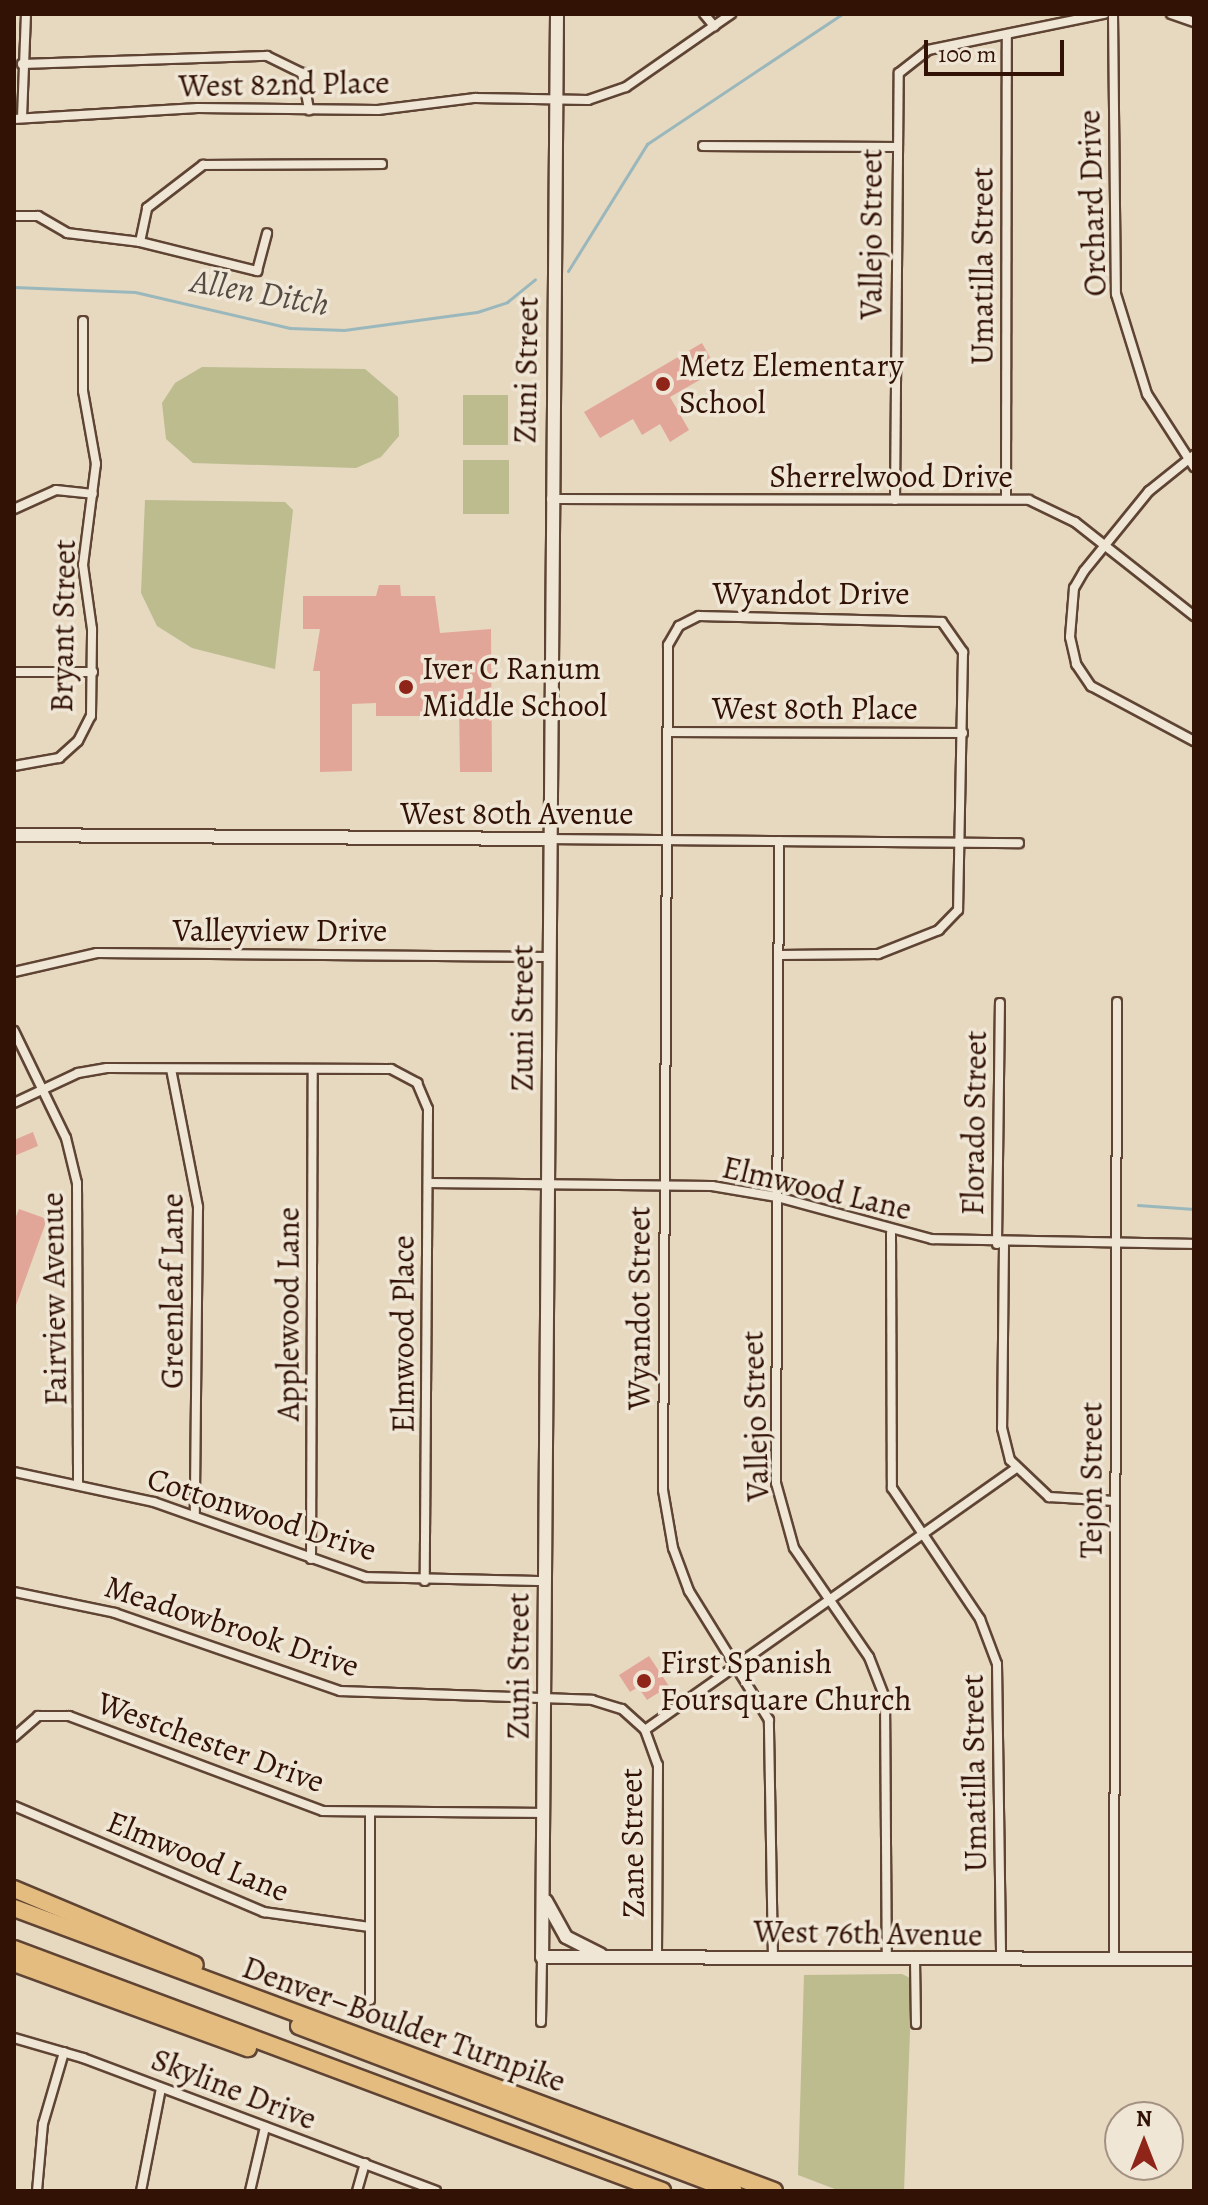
<!DOCTYPE html>
<meta charset="utf-8">
<style>
body{margin:0}
#map{position:relative;width:1208px;height:2205px;overflow:hidden;background:#e7d8c0;font-family:Alegreya,serif}
div>[style]{position:absolute}
.green>*{inset:0;background:#bcbc8e;transform-origin:0 0}
.stream>*{height:3px;margin:-1.5px;padding:0 1.5px;transform-origin:1.5px;border-radius:1.5px;background:#9ab8bc}
.building>*{inset:0;background:#e2a698}
.roads{filter:drop-shadow(2px 0 #5f4433) drop-shadow(-2px 0 #5f4433) drop-shadow(0 2px #5f4433) drop-shadow(0 -2px #5f4433)}
.street>*{height:8px;margin:-4px;padding:0 4px;transform-origin:4px;border-radius:4px;background:#efe6d6}
.secondary>*{height:12px;margin:-6px;padding:0 6px;transform-origin:6px;border-radius:6px;background:#efe6d6}
.highway>*{height:16px;margin:-8px;padding:0 8px;transform-origin:8px;border-radius:8px;background:#e4bc80}
.dots>*{width:22px;height:22px;translate:-50% -50%;box-sizing:border-box;border:4px solid #efe6d6;border-radius:50%}
span{translate:-50% -50%;white-space:nowrap;text-align:center;line-height:1.15;-webkit-text-stroke:7px #efe6d6;paint-order:stroke}
.street-label{font-size:32px;color:#321204}
.poi-label{font-size:32px;color:#321204}
.left{translate:0 -50%;text-align:left}
.water-label{font-size:34px;color:#564c44;font-style:italic}
.frame{position:absolute;inset:0;border:16px solid #321204;pointer-events:none}
.north{position:absolute;left:1104px;top:2101px;width:80px;height:80px;box-sizing:border-box;background:#efe6d6;border:2px solid #a39182;border-radius:50%;rotate:0deg;font-size:22px;font-weight:700;line-height:32px;text-align:center;color:#321204}
.north::after{content:'';display:block;margin:auto;width:28px;height:36px;background:#8f2418;clip-path:polygon(50% 0,100% 100%,50% 72%,0 100%)}
.scale{position:absolute;left:924px;top:40px;width:140px;height:36px;box-sizing:border-box;border:4px solid #321204;border-top:0;padding-left:10px;font-size:24px;line-height:28px;white-space:nowrap;color:#321204;-webkit-text-stroke:6px #efe6d6;paint-order:stroke}
</style>
<div id="map">
<div class="green">
<div style="clip-path:polygon(202px 367px,365px 369px,398px 397px,399px 436px,381px 457px,356px 468px,193px 463px,166px 439px,162px 403px,175px 383px)"></div>
<div style="left:463px;top:395px;width:45px;height:50px"></div>
<div style="left:463px;top:460px;width:46px;height:54px"></div>
<div style="clip-path:polygon(145px 500px,285px 502px,293px 510px,275px 669px,192px 648px,157px 626px,141px 593px)"></div>
<div style="clip-path:polygon(902px 1974px,912px 1979px,904px 2191px,840px 2191px,798px 2175px,804px 1975px)"></div>
</div>
<div class="stream">
<div style="left:568px;top:271px;width:150px;rotate:-58.1deg"></div>
<div style="left:647px;top:144px;width:234px;rotate:-33.7deg"></div>
<div style="left:14px;top:287px;width:121px;rotate:2.4deg"></div>
<div style="left:135px;top:292px;width:159px;rotate:13.1deg"></div>
<div style="left:290px;top:328px;width:54px;rotate:2.1deg"></div>
<div style="left:344px;top:330px;width:134px;rotate:-7.7deg"></div>
<div style="left:477px;top:312px;width:32px;rotate:-18deg"></div>
<div style="left:507px;top:302px;width:36px;rotate:-39deg"></div>
<div style="left:1138px;top:1205px;width:56px;rotate:4.1deg"></div>
</div>
<div class="building">
<div style="clip-path:polygon(702px 343px,717px 370px,670px 397px,689px 430px,670px 442px,660px 424px,642px 435px,633px 419px,600px 438px,584px 412px)"></div>
<div style="clip-path:polygon(379px 585px,400px 585px,401px 596px,435px 596px,440px 633px,491px 629px,492px 772px,460px 772px,459px 703px,436px 703px,436px 716px,376px 716px,376px 703px,352px 704px,352px 771px,320px 772px,320px 671px,313px 671px,320px 629px,303px 629px,303px 596px,376px 596px)"></div>
<div style="clip-path:polygon(33px 1132px,38px 1146px,14px 1156px,14px 1140px)"></div>
<div style="clip-path:polygon(19px 1209px,47px 1219px,15px 1308px,14px 1221px)"></div>
<div style="clip-path:polygon(649px 1656px,669px 1686px,647px 1700px,638px 1687px,630px 1692px,619px 1675px)"></div>
</div>
<div class="roads">
<div class="street">
<div style="left:704px;top:14px;width:16px;rotate:50deg"></div>
<div style="left:1113px;top:14px;width:280px;rotate:89.4deg"></div>
<div style="left:1116px;top:294px;width:105px;rotate:72.8deg"></div>
<div style="left:1147px;top:394px;width:87px;rotate:57.2deg"></div>
<div style="left:1171px;top:14px;width:24px;rotate:19deg"></div>
<div style="left:22px;top:64px;width:245px;rotate:-1.9deg"></div>
<div style="left:267px;top:56px;width:39px;rotate:26deg"></div>
<div style="left:302px;top:73px;width:38px;rotate:79deg"></div>
<div style="left:22px;top:118px;width:104px;rotate:-87.8deg"></div>
<div style="left:14px;top:119px;width:184px;rotate:-3.4deg"></div>
<div style="left:198px;top:108px;width:180px;rotate:0.6deg"></div>
<div style="left:378px;top:110px;width:98px;rotate:-7.1deg"></div>
<div style="left:475px;top:98px;width:113px;rotate:1deg"></div>
<div style="left:588px;top:100px;width:40px;rotate:-18.9deg"></div>
<div style="left:626px;top:87px;width:128px;rotate:-34.8deg"></div>
<div style="left:703px;top:146px;width:191px;rotate:0.3deg"></div>
<div style="left:14px;top:216px;width:24px"></div>
<div style="left:38px;top:216px;width:34px;rotate:30deg"></div>
<div style="left:67px;top:233px;width:74px;rotate:7deg"></div>
<div style="left:140px;top:242px;width:121px;rotate:13.9deg"></div>
<div style="left:257px;top:271px;width:39px;rotate:-75deg"></div>
<div style="left:140px;top:242px;width:35px;rotate:-78deg"></div>
<div style="left:147px;top:208px;width:71px;rotate:-37.5deg"></div>
<div style="left:203px;top:165px;width:179px;rotate:-0.3deg"></div>
<div style="left:1194px;top:455px;width:58px;rotate:141.3deg"></div>
<div style="left:1149px;top:491px;width:103px;rotate:129.1deg"></div>
<div style="left:1084px;top:571px;width:20px;rotate:120deg"></div>
<div style="left:1074px;top:588px;width:49px;rotate:94.7deg"></div>
<div style="left:1070px;top:637px;width:28px;rotate:77deg"></div>
<div style="left:1076px;top:664px;width:27px;rotate:56deg"></div>
<div style="left:1091px;top:686px;width:117px;rotate:28.1deg"></div>
<div style="left:1006px;top:498px;width:463px;rotate:-89.9deg"></div>
<div style="left:551px;top:499px;width:478px;rotate:0.1deg"></div>
<div style="left:1029px;top:500px;width:51px;rotate:25.6deg"></div>
<div style="left:1075px;top:522px;width:152px;rotate:38.3deg"></div>
<div style="left:895px;top:500px;width:427px;rotate:-89.5deg"></div>
<div style="left:899px;top:73px;width:37px;rotate:-38deg"></div>
<div style="left:928px;top:50px;width:180px;rotate:-11.6deg"></div>
<div style="left:14px;top:509px;width:46px;rotate:-24.3deg"></div>
<div style="left:56px;top:490px;width:37px;rotate:6deg"></div>
<div style="left:14px;top:672px;width:79px"></div>
<div style="left:667px;top:732px;width:296px;rotate:0.2deg"></div>
<div style="left:14px;top:766px;width:46px;rotate:-10.1deg"></div>
<div style="left:59px;top:758px;width:25px;rotate:-42deg"></div>
<div style="left:78px;top:741px;width:28px;rotate:-63deg"></div>
<div style="left:91px;top:716px;width:87px;rotate:-89.3deg"></div>
<div style="left:92px;top:629px;width:65px;rotate:-98deg"></div>
<div style="left:83px;top:565px;width:102px;rotate:-82.7deg"></div>
<div style="left:96px;top:464px;width:74px;rotate:-100.1deg"></div>
<div style="left:83px;top:391px;width:70px;rotate:-90deg"></div>
<div style="left:549px;top:839px;width:470px;rotate:0.5deg"></div>
<div style="left:779px;top:841px;width:642px;rotate:90.27deg"></div>
<div style="left:776px;top:1483px;width:67px;rotate:74.5deg"></div>
<div style="left:794px;top:1548px;width:132px;rotate:55.5deg"></div>
<div style="left:869px;top:1657px;width:44px;rotate:68.7deg"></div>
<div style="left:885px;top:1698px;width:262px;rotate:89.6deg"></div>
<div style="left:14px;top:972px;width:85px;rotate:-12.9deg"></div>
<div style="left:97px;top:953px;width:451px;rotate:0.5deg"></div>
<div style="left:14px;top:1031px;width:119px;rotate:64.1deg"></div>
<div style="left:66px;top:1138px;width:46px;rotate:76.3deg"></div>
<div style="left:77px;top:1183px;width:300px;rotate:89.8deg"></div>
<div style="left:171px;top:1069px;width:141px;rotate:78.9deg"></div>
<div style="left:198px;top:1207px;width:309px;rotate:90.6deg"></div>
<div style="left:14px;top:1103px;width:71px;rotate:-25.1deg"></div>
<div style="left:78px;top:1073px;width:29px;rotate:-10deg"></div>
<div style="left:107px;top:1068px;width:284px;rotate:0.2deg"></div>
<div style="left:391px;top:1069px;width:30px;rotate:28deg"></div>
<div style="left:417px;top:1083px;width:28px;rotate:67deg"></div>
<div style="left:428px;top:1109px;width:472px;rotate:90.4deg"></div>
<div style="left:428px;top:1183px;width:284px;rotate:0.6deg"></div>
<div style="left:712px;top:1186px;width:66px;rotate:9.6deg"></div>
<div style="left:777px;top:1197px;width:161px;rotate:15.2deg"></div>
<div style="left:932px;top:1239px;width:262px;rotate:1.1deg"></div>
<div style="left:891px;top:1233px;width:255px;rotate:89.8deg"></div>
<div style="left:892px;top:1488px;width:158px;rotate:56.1deg"></div>
<div style="left:980px;top:1619px;width:48px;rotate:69.3deg"></div>
<div style="left:997px;top:1664px;width:296px;rotate:89.2deg"></div>
<div style="left:997px;top:1244px;width:241px;rotate:-89.3deg"></div>
<div style="left:1004px;top:1244px;width:184px;rotate:90.6deg"></div>
<div style="left:1002px;top:1428px;width:33px;rotate:76deg"></div>
<div style="left:1010px;top:1460px;width:54px;rotate:43.5deg"></div>
<div style="left:1049px;top:1497px;width:66px;rotate:3.5deg"></div>
<div style="left:14px;top:1472px;width:143px;rotate:12.1deg"></div>
<div style="left:154px;top:1502px;width:225px;rotate:19.5deg"></div>
<div style="left:366px;top:1577px;width:179px;rotate:1.3deg"></div>
<div style="left:311px;top:1559px;width:489px;rotate:-89.8deg"></div>
<div style="left:14px;top:1592px;width:103px;rotate:11.7deg"></div>
<div style="left:115px;top:1613px;width:238px;rotate:19.1deg"></div>
<div style="left:340px;top:1691px;width:252px;rotate:2deg"></div>
<div style="left:592px;top:1700px;width:31px;rotate:17deg"></div>
<div style="left:622px;top:1709px;width:31px;rotate:42deg"></div>
<div style="left:645px;top:1730px;width:37px;rotate:70deg"></div>
<div style="left:658px;top:1765px;width:192px;rotate:90.3deg"></div>
<div style="left:645px;top:1730px;width:453px;rotate:-35.2deg"></div>
<div style="left:14px;top:1737px;width:32px;rotate:-41deg"></div>
<div style="left:38px;top:1716px;width:31px"></div>
<div style="left:69px;top:1716px;width:271px;rotate:20.5deg"></div>
<div style="left:323px;top:1811px;width:221px;rotate:0.5deg"></div>
<div style="left:14px;top:1806px;width:272px;rotate:23deg"></div>
<div style="left:264px;top:1912px;width:106px;rotate:8.1deg"></div>
<div style="left:773px;top:1958px;width:238px;rotate:-91deg"></div>
<div style="left:769px;top:1720px;width:152px;rotate:-121.8deg"></div>
<div style="left:689px;top:1591px;width:46px;rotate:-110.4deg"></div>
<div style="left:673px;top:1548px;width:59px;rotate:-99.8deg"></div>
<div style="left:663px;top:1490px;width:845px;rotate:-89.66deg"></div>
<div style="left:668px;top:645px;width:22px;rotate:-60deg"></div>
<div style="left:679px;top:626px;width:22px;rotate:-27deg"></div>
<div style="left:699px;top:616px;width:243px;rotate:1.4deg"></div>
<div style="left:942px;top:622px;width:37px;rotate:55deg"></div>
<div style="left:963px;top:652px;width:258px;rotate:91.1deg"></div>
<div style="left:958px;top:910px;width:28px;rotate:134deg"></div>
<div style="left:939px;top:930px;width:66px;rotate:158.5deg"></div>
<div style="left:878px;top:954px;width:99px;rotate:179.4deg"></div>
<div style="left:1114px;top:1959px;width:957px;rotate:-89.82deg"></div>
<div style="left:915px;top:1960px;width:64px;rotate:89.1deg"></div>
<div style="left:370px;top:2000px;width:186px;rotate:-90deg"></div>
<div style="left:541px;top:2022px;width:65px;rotate:-89.1deg"></div>
<div style="left:14px;top:2038px;width:72px;rotate:16.2deg"></div>
<div style="left:83px;top:2058px;width:377px;rotate:20.6deg"></div>
<div style="left:37px;top:2191px;width:67px;rotate:-84.9deg"></div>
<div style="left:43px;top:2124px;width:75px;rotate:-73.7deg"></div>
<div style="left:141px;top:2191px;width:105px;rotate:-79deg"></div>
<div style="left:250px;top:2191px;width:66px;rotate:-76.8deg"></div>
<div style="left:357px;top:2191px;width:29px;rotate:-74deg"></div>
</div>
<div class="secondary">
<div style="left:557px;top:14px;width:1943px;rotate:90.44deg"></div>
<div style="left:542px;top:1957px;width:652px;rotate:0.18deg"></div>
<div style="left:14px;top:835px;width:535px;rotate:0.43deg"></div>
<div style="left:546px;top:1901px;width:41px;rotate:60.9deg"></div>
<div style="left:566px;top:1937px;width:39px;rotate:27deg"></div>
</div>
<div class="highway">
<div style="left:14px;top:1889px;width:196px;rotate:22.8deg"></div>
<div style="left:14px;top:1908px;width:811px;rotate:20.42deg"></div>
<div style="left:14px;top:1949px;width:692px;rotate:20.48deg"></div>
<div style="left:14px;top:1963px;width:249px;rotate:20deg"></div>
<div style="left:299px;top:2026px;width:465px;rotate:20.8deg"></div>
</div>
</div>
<div class="dots">
<div style="left:663px;top:384px;background:#8f2418"></div>
<div style="left:406px;top:687px;background:#8f2418"></div>
<div style="left:644px;top:1681px;background:#8f2418"></div>
</div>
<div class="street-label">
<span style="left:284px;top:84px;rotate:-1deg">West 82nd Place</span>
<span style="left:1092px;top:203px;rotate:-92deg">Orchard Drive</span>
<span style="left:871px;top:234px;rotate:-90deg">Vallejo Street</span>
<span style="left:982px;top:266px;rotate:-90deg">Umatilla Street</span>
<span style="left:526px;top:370px;rotate:-89deg">Zuni Street</span>
<span style="left:891px;top:476px">Sherrelwood Drive</span>
<span style="left:811px;top:593px">Wyandot Drive</span>
<span style="left:63px;top:626px;rotate:-89deg">Bryant Street</span>
<span style="left:815px;top:708px">West 80th Place</span>
<span style="left:517px;top:813px">West 80th Avenue</span>
<span style="left:280px;top:930px">Valleyview Drive</span>
<span style="left:522px;top:1018px;rotate:-90deg">Zuni Street</span>
<span style="left:974px;top:1123px;rotate:-89deg">Florado Street</span>
<span style="left:817px;top:1188px;rotate:13deg">Elmwood Lane</span>
<span style="left:172px;top:1291px;rotate:-90deg">Greenleaf Lane</span>
<span style="left:54px;top:1299px;rotate:-91deg">Fairview Avenue</span>
<span style="left:639px;top:1308px;rotate:-90deg">Wyandot Street</span>
<span style="left:288px;top:1314px;rotate:-90deg">Applewood Lane</span>
<span style="left:403px;top:1334px;rotate:-90deg">Elmwood Place</span>
<span style="left:755px;top:1416px;rotate:-92deg">Vallejo Street</span>
<span style="left:1091px;top:1480px;rotate:-90deg">Tejon Street</span>
<span style="left:262px;top:1514px;rotate:18deg">Cottonwood Drive</span>
<span style="left:232px;top:1626px;rotate:18deg">Meadowbrook Drive</span>
<span style="left:518px;top:1666px;rotate:-90deg">Zuni Street</span>
<span style="left:211px;top:1742px;rotate:20deg">Westchester Drive</span>
<span style="left:974px;top:1773px;rotate:-91deg">Umatilla Street</span>
<span style="left:632px;top:1843px;rotate:-91deg">Zane Street</span>
<span style="left:198px;top:1856px;rotate:22deg">Elmwood Lane</span>
<span style="left:868px;top:1933px;rotate:1deg">West 76th Avenue</span>
<span style="left:404px;top:2024px;rotate:20deg">Denver–Boulder Turnpike</span>
<span style="left:234px;top:2089px;rotate:21deg">Skyline Drive</span>
</div>
<div class="poi-label">
<span class="left" style="left:679px;top:384px">Metz Elementary<br>School</span>
<span class="left" style="left:422px;top:687px">Iver C Ranum<br>Middle School</span>
<span class="left" style="left:660px;top:1681px">First Spanish<br>Foursquare Church</span>
</div>
<div class="water-label">
<span style="left:260px;top:292px;rotate:10deg">Allen Ditch</span>
</div>
<div class="frame"></div>
<div class="north">N</div>
<div class="scale">100 m</div>
</div>
